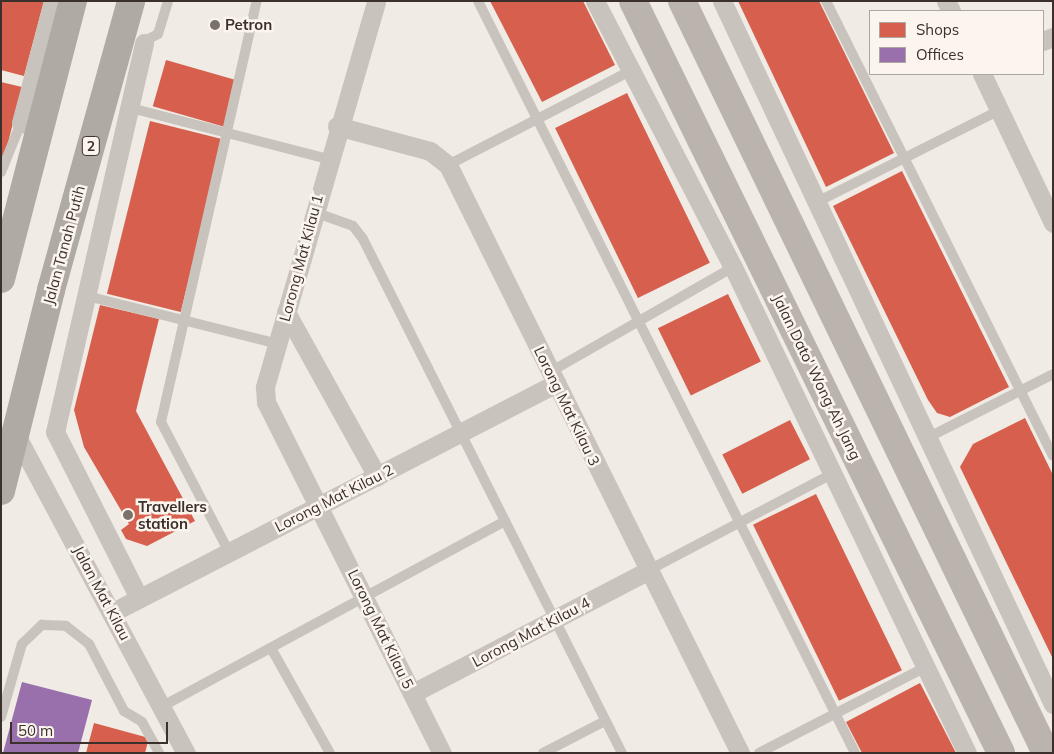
<!DOCTYPE html>
<style>
body{margin:0}
#map{position:relative;width:1054px;height:754px;overflow:hidden;background:#f0ebe5;font-family:Mulish,sans-serif}
div>[style]{position:absolute}
.shops>*{inset:0;background:#d6604d;transform-origin:0 0}
.offices>*{inset:0;background:#9970ab}
.lane>*{height:10px;margin:-5px;padding:0 5px;transform-origin:5px;border-radius:5px;background:#c9c3be}
.street>*{height:19px;margin:-9.5px;padding:0 9.5px;transform-origin:9.5px;border-radius:9.5px;background:#c9c3be}
.secondary>*{height:28px;margin:-14px;padding:0 14px;transform-origin:14px;border-radius:14px;background:#bab3ae}
.highway>*{height:28px;margin:-14px;padding:0 14px;transform-origin:14px;border-radius:14px;background:#afaaa4}
.dots>*{width:14px;height:14px;translate:-50% -50%;box-sizing:border-box;border:2px solid #fbf5ee;border-radius:50%}
span{translate:-50% -50%;white-space:nowrap;text-align:center;line-height:1.15;-webkit-text-stroke:5px #fbf5ee;paint-order:stroke}
.shield-label span{padding:1px 4px;background:#fbf5ee;border:1px solid;border-radius:4px;-webkit-text-stroke-width:0}
.shield-label{font-size:14px;color:#3b302b;font-weight:700}
.poi-label{font-size:15px;color:#3b302b;font-weight:700}
.left{translate:0 -50%;text-align:left}
.street-label{font-size:15px;color:#3b302b}
.frame{position:absolute;inset:0;border:2px solid #3b302b;pointer-events:none}
.legend{position:absolute;left:869px;top:10px;width:175px;height:65px;box-sizing:border-box;background:#fbf5ee;border:1px solid #aea6a0;margin:0;padding:6px 9px;list-style:none;font-size:15px;color:#3b302b}
.legend li{display:flex;align-items:center;gap:10px;height:25px}
.legend b{width:25px;border:1px solid #aea6a0}
.scale{position:absolute;left:10px;top:722px;width:158px;height:22px;box-sizing:border-box;border:2px solid #3b302b;border-top:0;padding-left:6px;font-size:15px;line-height:18px;white-space:nowrap;color:#3b302b;-webkit-text-stroke:4px #fbf5ee;paint-order:stroke}
</style>
<div id="map">
<div class="shops">
<div style="clip-path:polygon(1px 1px,44px 1px,24px 76px,1px 70px)"></div>
<div style="clip-path:polygon(490px 1px,583px 1px,615px 65px,542px 102px)"></div>
<div style="clip-path:polygon(738px 1px,819px 1px,894px 153px,826px 187px)"></div>
<div style="left:166px;top:60px;width:78px;height:48px;rotate:16deg"></div>
<div style="clip-path:polygon(1px 82px,22px 87px,4px 159px,1px 158px)"></div>
<div style="left:627px;top:93px;width:189px;height:80px;rotate:64deg"></div>
<div style="left:150px;top:121px;width:76px;height:178px;rotate:14deg"></div>
<div style="clip-path:polygon(902px 171px,1009px 387px,950px 417px,937px 413px,928px 400px,833px 206px)"></div>
<div style="left:728px;top:294px;width:75px;height:78px;rotate:64deg"></div>
<div style="clip-path:polygon(100px 305px,159px 319px,136px 411px,195px 521px,147px 546px,126px 539px,121px 530px,129px 524px,84px 447px,74px 410px)"></div>
<div style="clip-path:polygon(1025px 418px,1053px 475px,1053px 659px,960px 467px,973px 444px)"></div>
<div style="left:790px;top:420px;width:44px;height:76px;rotate:63deg"></div>
<div style="left:816px;top:494px;width:196px;height:70px;rotate:64deg"></div>
<div style="clip-path:polygon(920px 683px,956px 753px,862px 753px,846px 722px)"></div>
<div style="clip-path:polygon(94px 723px,149px 738px,145px 753px,86px 753px)"></div>
</div>
<div class="offices">
<div style="clip-path:polygon(22px 682px,92px 700px,78px 753px,3px 753px)"></div>
</div>
<div class="lane">
<div style="left:478px;top:1px;width:841px;rotate:63.37deg"></div>
<div style="left:826px;top:1px;width:508px;rotate:63.49deg"></div>
<div style="left:141px;top:43px;width:19px;rotate:-28deg"></div>
<div style="left:158px;top:34px;width:34px;rotate:-73deg"></div>
<div style="left:127px;top:107px;width:208px;rotate:14.5deg"></div>
<div style="left:448px;top:165px;width:205px;rotate:-27.3deg"></div>
<div style="left:1px;top:172px;width:53px;rotate:-67.8deg"></div>
<div style="left:817px;top:202px;width:205px;rotate:-26.7deg"></div>
<div style="left:314px;top:212px;width:41px;rotate:19.7deg"></div>
<div style="left:353px;top:226px;width:16px;rotate:52deg"></div>
<div style="left:363px;top:239px;width:576px;rotate:63.26deg"></div>
<div style="left:83px;top:295px;width:201px;rotate:14.1deg"></div>
<div style="left:550px;top:372px;width:211px;rotate:-29.8deg"></div>
<div style="left:929px;top:437px;width:139px;rotate:-26.9deg"></div>
<div style="left:229px;top:552px;width:147px;rotate:-117.6deg"></div>
<div style="left:161px;top:422px;width:432px;rotate:-77.2deg"></div>
<div style="left:649px;top:570px;width:204px;rotate:-27.7deg"></div>
<div style="left:271px;top:648px;width:120px;rotate:60.7deg"></div>
<div style="left:161px;top:707px;width:391px;rotate:-28.4deg"></div>
<div style="left:1px;top:717px;width:76px;rotate:-74deg"></div>
<div style="left:22px;top:644px;width:28px;rotate:-44deg"></div>
<div style="left:42px;top:625px;width:24px;rotate:2deg"></div>
<div style="left:66px;top:626px;width:29px;rotate:38deg"></div>
<div style="left:89px;top:644px;width:76px;rotate:62.4deg"></div>
<div style="left:124px;top:711px;width:21px;rotate:31deg"></div>
<div style="left:142px;top:722px;width:35px;rotate:61deg"></div>
<div style="left:543px;top:753px;width:70px;rotate:-27.3deg"></div>
<div style="left:759px;top:753px;width:186px;rotate:-27.3deg"></div>
</div>
<div class="street">
<div style="left:595px;top:1px;width:300px;rotate:62.6deg"></div>
<div style="left:733px;top:267px;width:539px;rotate:64.29deg"></div>
<div style="left:722px;top:1px;width:777px;rotate:64.79deg"></div>
<div style="left:946px;top:1px;width:11px;rotate:63deg"></div>
<div style="left:376px;top:2px;width:401px;rotate:106.1deg"></div>
<div style="left:265px;top:387px;width:15px;rotate:86deg"></div>
<div style="left:266px;top:402px;width:393px;rotate:63.4deg"></div>
<div style="left:1043px;top:41px;width:11px;rotate:-22deg"></div>
<div style="left:982px;top:74px;width:165px;rotate:64.5deg"></div>
<div style="left:39px;top:126px;width:18px;rotate:-171deg"></div>
<div style="left:21px;top:123px;width:126px;rotate:-75.3deg"></div>
<div style="left:337px;top:126px;width:96px;rotate:15deg"></div>
<div style="left:430px;top:151px;width:23px;rotate:38deg"></div>
<div style="left:448px;top:165px;width:657px;rotate:63.59deg"></div>
<div style="left:286px;top:312px;width:188px;rotate:61deg"></div>
<div style="left:16px;top:435px;width:361px;rotate:61.9deg"></div>
<div style="left:139px;top:598px;width:186px;rotate:-116.8deg"></div>
<div style="left:55px;top:432px;width:399px;rotate:-77.1deg"></div>
<div style="left:113px;top:612px;width:499px;rotate:-27.3deg"></div>
<div style="left:413px;top:693px;width:266px;rotate:-27.5deg"></div>
</div>
<div class="secondary">
<div style="left:633px;top:1px;width:837px;rotate:63.92deg"></div>
<div style="left:682px;top:1px;width:835px;rotate:64.17deg"></div>
</div>
<div class="highway">
<div style="left:1px;top:279px;width:287px;rotate:-75.5deg"></div>
<div style="left:1px;top:491px;width:207px;rotate:-76deg"></div>
<div style="left:51px;top:290px;width:300px;rotate:-74.5deg"></div>
</div>
<div class="dots">
<div style="left:215px;top:25px;background:#7a716c"></div>
<div style="left:128px;top:515px;background:#7a716c"></div>
</div>
<div class="shield-label">
<span style="left:91px;top:146px">2</span>
</div>
<div class="poi-label">
<span class="left" style="left:225px;top:25px">Petron</span>
<span class="left" style="left:138px;top:515px">Travellers<br>station</span>
</div>
<div class="street-label">
<span style="left:64px;top:245px;rotate:-75deg">Jalan Tanah Putih</span>
<span style="left:301px;top:258px;rotate:-75deg">Lorong Mat Kilau 1</span>
<span style="left:817px;top:377px;rotate:64deg">Jalan Dato' Wong Ah Jang</span>
<span style="left:567px;top:406px;rotate:64deg">Lorong Mat Kilau 3</span>
<span style="left:334px;top:498px;rotate:-27deg">Lorong Mat Kilau 2</span>
<span style="left:102px;top:593px;rotate:62deg">Jalan Mat Kilau</span>
<span style="left:381px;top:629px;rotate:64deg">Lorong Mat Kilau 5</span>
<span style="left:531px;top:632px;rotate:-28deg">Lorong Mat Kilau 4</span>
</div>
<div class="frame"></div>
<ul class="legend">
<li><b style="height:14px;background:#d6604d"></b>Shops</li>
<li><b style="height:14px;background:#9970ab"></b>Offices</li>
</ul>
<div class="scale">50 m</div>
</div>
